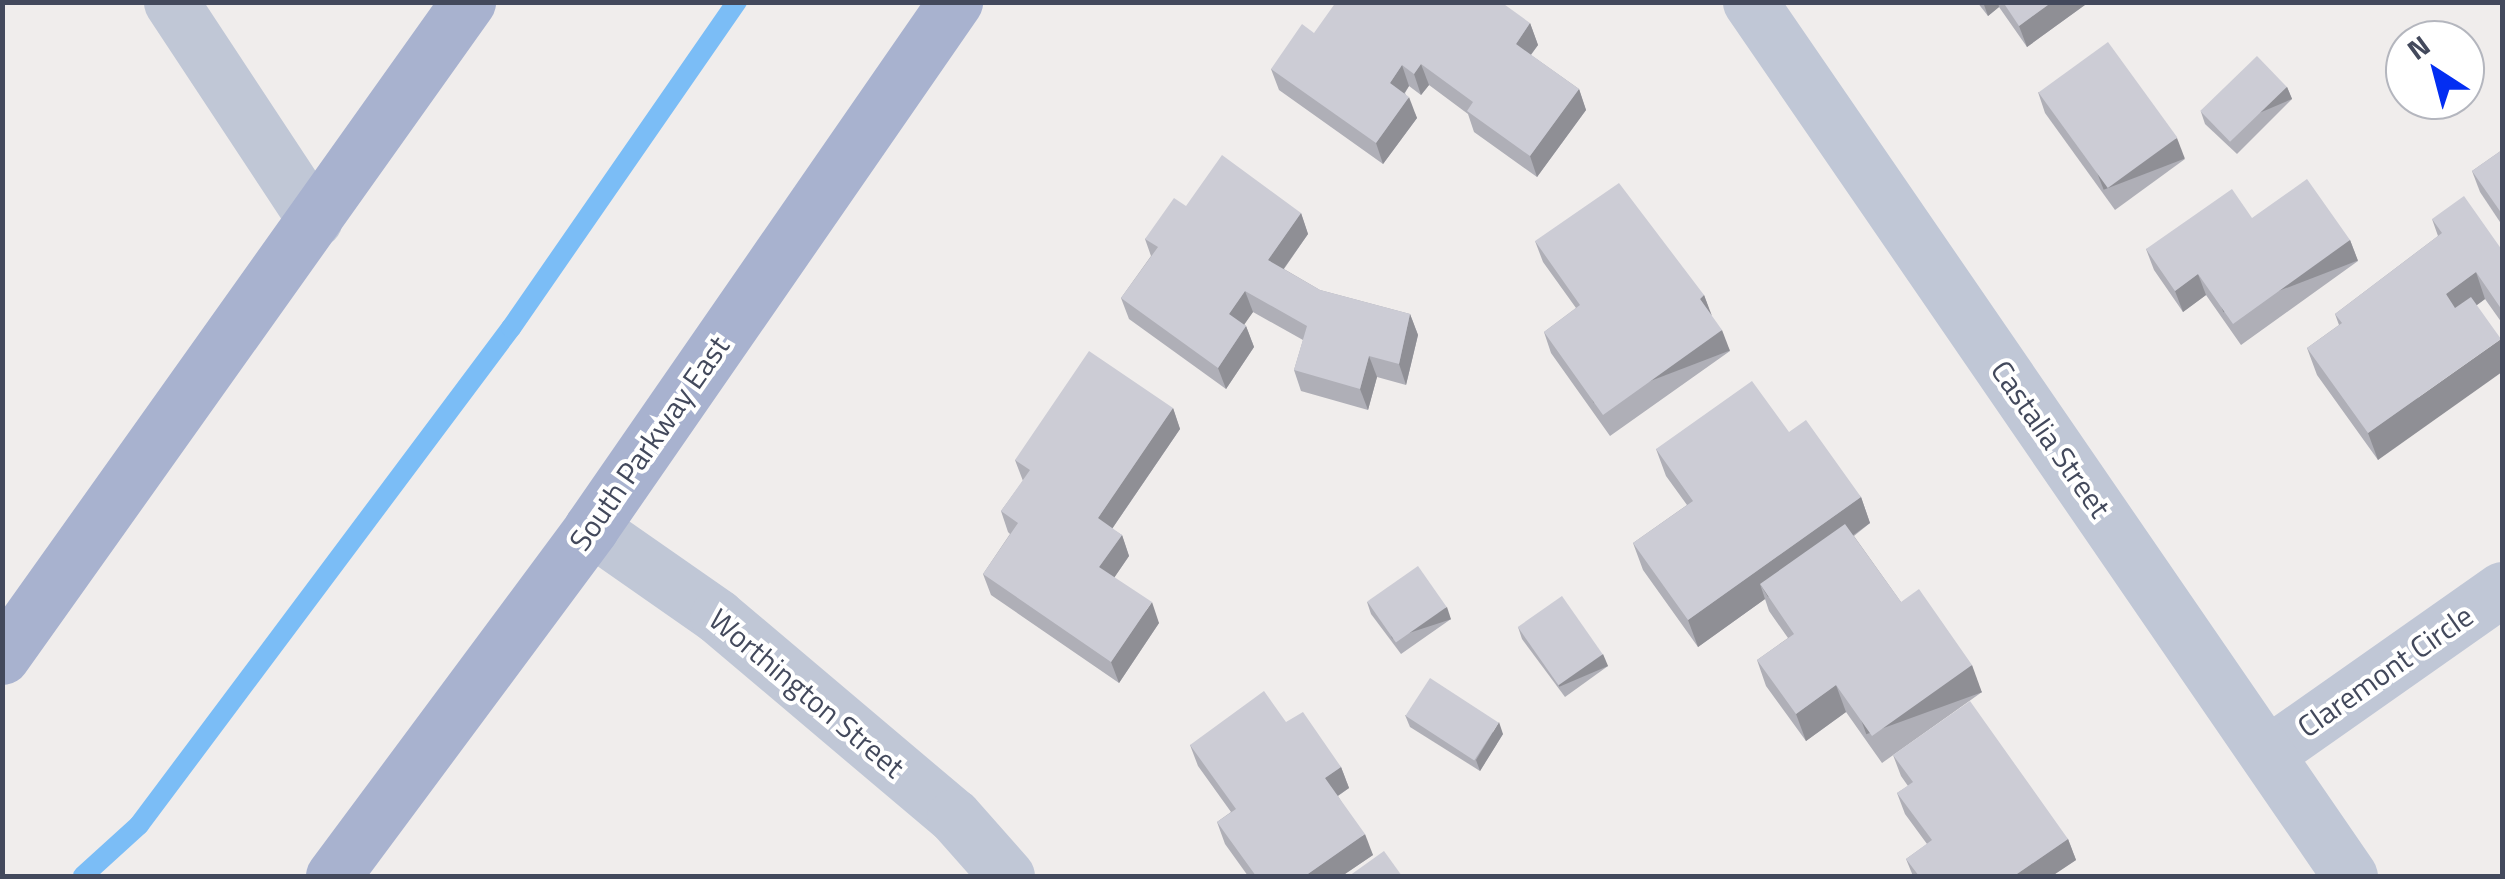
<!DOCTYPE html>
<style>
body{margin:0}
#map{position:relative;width:2505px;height:879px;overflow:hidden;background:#f0edec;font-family:"Titillium Web",sans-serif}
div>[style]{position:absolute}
.stream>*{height:20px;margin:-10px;padding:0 10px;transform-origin:10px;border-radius:10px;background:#7bbdf6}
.minor>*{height:55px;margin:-27.5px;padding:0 27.5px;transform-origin:27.5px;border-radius:27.5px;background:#c0c7d6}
.tertiary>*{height:55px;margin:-27.5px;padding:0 27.5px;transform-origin:27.5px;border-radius:27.5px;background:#c0c7d6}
.primary>*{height:55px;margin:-27.5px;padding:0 27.5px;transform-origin:27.5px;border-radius:27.5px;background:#a8b2cf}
.wall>*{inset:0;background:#afafb7}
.shaded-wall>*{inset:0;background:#8f8f95;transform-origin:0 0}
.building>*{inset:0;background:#ccccd5;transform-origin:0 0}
span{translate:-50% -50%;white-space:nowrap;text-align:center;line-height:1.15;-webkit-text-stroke:8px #fff;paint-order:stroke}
.street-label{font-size:30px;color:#43495c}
.frame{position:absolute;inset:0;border:5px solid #43495c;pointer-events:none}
.north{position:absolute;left:2385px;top:20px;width:100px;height:100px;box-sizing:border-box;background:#fff;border:2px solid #b4b6be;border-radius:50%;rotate:324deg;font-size:28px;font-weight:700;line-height:40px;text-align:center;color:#43495c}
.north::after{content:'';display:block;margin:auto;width:35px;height:45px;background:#032ef2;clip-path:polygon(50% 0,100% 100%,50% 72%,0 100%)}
</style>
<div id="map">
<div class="stream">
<div style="left:83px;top:876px;width:76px;rotate:-42.3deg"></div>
<div style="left:139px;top:825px;width:621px;rotate:-53.19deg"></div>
<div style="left:511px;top:328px;width:397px;rotate:-55.3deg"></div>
</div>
<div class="minor">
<div style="left:171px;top:2px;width:261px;rotate:56.6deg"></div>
<div style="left:591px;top:528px;width:154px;rotate:34.9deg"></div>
<div style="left:717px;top:616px;width:310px;rotate:40.2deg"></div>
<div style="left:954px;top:816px;width:80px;rotate:48.5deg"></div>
<div style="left:2267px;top:754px;width:287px;rotate:-35.1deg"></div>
</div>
<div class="tertiary">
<div style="left:1750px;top:2px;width:1060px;rotate:55.53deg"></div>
</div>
<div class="primary">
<div style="left:2px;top:657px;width:804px;rotate:-54.57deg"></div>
<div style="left:333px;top:876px;width:433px;rotate:-53.4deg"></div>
<div style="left:591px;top:528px;width:640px;rotate:-55.32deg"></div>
</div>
<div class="wall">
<div style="clip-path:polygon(1977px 2px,2089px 2px,2027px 47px,1999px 7px,1988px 16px)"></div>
<div style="clip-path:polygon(1530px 23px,1538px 45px,1531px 55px,1579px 89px,1586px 110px,1537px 177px,1474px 132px,1468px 114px,1429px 85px,1421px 95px,1409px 86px,1405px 93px,1417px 118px,1383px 164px,1279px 90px,1271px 69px)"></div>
<div style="clip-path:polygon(2287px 87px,2292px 99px,2237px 154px,2205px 124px,2201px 112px)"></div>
<div style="clip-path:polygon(2038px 92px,2185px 159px,2115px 210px,2045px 113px)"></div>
<div style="clip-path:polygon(2502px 150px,2502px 225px,2480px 192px,2472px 171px)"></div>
<div style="clip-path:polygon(1186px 206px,1301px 213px,1308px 234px,1284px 269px,1320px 290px,1410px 314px,1418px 335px,1406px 385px,1377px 377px,1368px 410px,1301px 391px,1294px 370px,1303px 340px,1253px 312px,1244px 324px,1246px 326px,1254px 347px,1226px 389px,1129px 319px,1121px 298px,1151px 256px,1145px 239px)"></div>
<div style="clip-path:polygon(2252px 218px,2350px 240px,2358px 261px,2241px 345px,2206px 295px,2183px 312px,2154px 270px,2146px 249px)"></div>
<div style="clip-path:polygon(2432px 219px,2502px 250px,2502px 323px,2485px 299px,2477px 305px,2378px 460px,2317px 375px,2307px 348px,2339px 325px,2335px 314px,2438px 236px)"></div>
<div style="clip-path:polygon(1535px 241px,1704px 295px,1711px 315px,1730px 351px,1610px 436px,1551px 353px,1544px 332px,1576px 308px,1543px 262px)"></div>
<div style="clip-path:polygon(1173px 408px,1180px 429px,1112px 529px,1122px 535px,1129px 556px,1114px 578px,1159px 623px,1119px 683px,991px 595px,983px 574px,1010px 534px,1008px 532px,1001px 511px,1023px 481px,1015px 460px)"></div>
<div style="clip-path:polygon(1789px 432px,1861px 497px,1870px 523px,1854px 536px,1901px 602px,1982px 692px,1882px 763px,1846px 712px,1806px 741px,1766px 686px,1757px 660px,1788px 638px,1769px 611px,1765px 599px,1698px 647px,1643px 570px,1633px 543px,1687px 505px,1666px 476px,1656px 449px)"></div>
<div style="clip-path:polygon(1367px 602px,1451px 619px,1401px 654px,1371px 614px)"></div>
<div style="clip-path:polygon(1518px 627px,1608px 666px,1565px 697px,1522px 639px)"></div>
<div style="clip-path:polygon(1405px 715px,1503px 734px,1480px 771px,1410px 727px)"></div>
<div style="clip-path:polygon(1286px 722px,1341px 767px,1349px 788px,1338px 796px,1373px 855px,1342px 876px,1248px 876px,1225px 844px,1217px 822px,1231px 812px,1198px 766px,1190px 745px)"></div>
<div style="clip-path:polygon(1893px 755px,2068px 839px,2076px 860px,2052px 876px,1913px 876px,1906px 859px,1927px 844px,1905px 814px,1897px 793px,1908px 786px,1901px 776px)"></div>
</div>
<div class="shaded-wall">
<div style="clip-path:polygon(1983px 2px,1998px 2px,1999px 7px,1988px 16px)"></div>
<div style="clip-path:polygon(2052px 2px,2089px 2px,2027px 47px,2019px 26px)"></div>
<div style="clip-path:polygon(1530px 23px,1538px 45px,1523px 65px,1516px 44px)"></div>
<div style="clip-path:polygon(1421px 64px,1429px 85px,1421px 95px,1414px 74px)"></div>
<div style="clip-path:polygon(1402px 65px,1409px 86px,1397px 104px,1390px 83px)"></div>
<div style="left:2287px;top:87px;width:13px;height:78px;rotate:67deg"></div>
<div style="clip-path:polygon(1579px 89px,1586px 110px,1537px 177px,1530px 156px)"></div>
<div style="clip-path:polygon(1409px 97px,1417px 118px,1383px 164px,1376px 143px)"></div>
<div style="left:2177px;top:138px;width:22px;height:87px;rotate:69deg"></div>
<div style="clip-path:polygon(1301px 213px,1308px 234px,1275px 281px,1268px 260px)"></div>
<div style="left:2350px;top:240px;width:22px;height:144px;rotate:69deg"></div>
<div style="clip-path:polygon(2476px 272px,2485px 299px,2455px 321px,2446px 294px)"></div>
<div style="clip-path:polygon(2198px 274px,2206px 295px,2183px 312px,2175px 291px)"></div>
<div style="clip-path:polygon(1245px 291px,1253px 312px,1237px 335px,1229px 314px)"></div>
<div style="clip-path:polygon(1704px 295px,1712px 316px,1700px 299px)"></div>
<div style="clip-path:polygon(1410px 314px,1418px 335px,1406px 385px,1399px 364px)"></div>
<div style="clip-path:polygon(1246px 326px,1254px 347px,1226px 389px,1218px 368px)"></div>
<div style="left:1722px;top:330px;width:22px;height:146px;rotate:69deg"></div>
<div style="clip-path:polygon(2501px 339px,2502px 344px,2502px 372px,2378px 460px,2368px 433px)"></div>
<div style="clip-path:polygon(1369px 356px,1377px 377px,1368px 410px,1360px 389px)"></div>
<div style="clip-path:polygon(1173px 408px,1180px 429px,1105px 539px,1098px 518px)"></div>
<div style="clip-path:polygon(1861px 497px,1870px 523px,1768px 597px,1760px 584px,1765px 599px,1698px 647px,1688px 620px)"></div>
<div style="clip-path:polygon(1122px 535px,1129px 556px,1107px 588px,1099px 567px)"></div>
<div style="clip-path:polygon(1152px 602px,1159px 623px,1119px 683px,1111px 662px)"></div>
<div style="left:1447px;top:607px;width:13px;height:62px;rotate:72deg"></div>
<div style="left:1603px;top:654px;width:13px;height:53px;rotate:67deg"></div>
<div style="left:1972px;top:665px;width:29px;height:123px;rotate:70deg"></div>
<div style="clip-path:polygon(1836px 685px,1846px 712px,1806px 741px,1796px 714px)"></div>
<div style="clip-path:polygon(1499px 722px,1503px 734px,1480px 771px,1476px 760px)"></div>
<div style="clip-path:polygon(1341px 767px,1349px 788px,1333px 799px,1325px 778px)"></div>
<div style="clip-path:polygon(1365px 834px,1373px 855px,1342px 876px,1305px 876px)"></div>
<div style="clip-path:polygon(2068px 839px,2076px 860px,2052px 876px,2014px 876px)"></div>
</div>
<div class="building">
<div style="clip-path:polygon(1336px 2px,1501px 2px,1530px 23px,1516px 44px,1579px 89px,1530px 156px,1467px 111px,1473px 102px,1421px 64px,1414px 74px,1402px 65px,1390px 83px,1409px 97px,1376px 143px,1271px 69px,1302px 24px,1314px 33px)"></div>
<div style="clip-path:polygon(2003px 2px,2052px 2px,2019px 26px)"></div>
<div style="left:2108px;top:42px;width:118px;height:86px;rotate:54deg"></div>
<div style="left:2257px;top:56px;width:43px;height:79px;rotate:46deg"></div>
<div style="clip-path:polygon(2502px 150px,2502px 214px,2472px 171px)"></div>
<div style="clip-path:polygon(1222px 155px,1301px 213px,1268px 260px,1320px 290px,1410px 314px,1399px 364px,1369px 356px,1360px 389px,1294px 370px,1307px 326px,1245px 291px,1229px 314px,1246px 326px,1218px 368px,1121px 298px,1158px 247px,1145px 239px,1174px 198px,1186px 206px)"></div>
<div style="clip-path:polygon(2307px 179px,2350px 240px,2233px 324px,2198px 274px,2175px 291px,2146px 249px,2232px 189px,2252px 218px)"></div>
<div style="clip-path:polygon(1619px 183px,1704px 295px,1700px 299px,1722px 330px,1603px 415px,1544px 332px,1580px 305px,1535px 241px)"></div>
<div style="clip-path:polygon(2464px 196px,2502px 250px,2502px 310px,2476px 272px,2446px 294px,2455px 308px,2471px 297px,2501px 339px,2368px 433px,2307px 348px,2342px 323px,2335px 314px,2442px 233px,2432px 219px)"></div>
<div style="clip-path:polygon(1089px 351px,1173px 408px,1098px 518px,1122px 535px,1099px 567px,1152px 602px,1111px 662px,983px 574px,1018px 523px,1001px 511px,1030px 470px,1015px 460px)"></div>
<div style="clip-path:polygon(1752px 381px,1789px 432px,1806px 420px,1861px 497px,1688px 620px,1633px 543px,1693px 501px,1656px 449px)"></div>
<div style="clip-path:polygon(1845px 524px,1901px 602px,1919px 589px,1972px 665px,1872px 736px,1836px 685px,1796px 714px,1757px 660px,1794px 634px,1760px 584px)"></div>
<div style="left:1418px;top:566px;width:50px;height:62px;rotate:55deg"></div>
<div style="left:1562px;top:596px;width:71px;height:54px;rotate:55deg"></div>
<div style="left:1430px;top:678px;width:82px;height:45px;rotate:33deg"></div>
<div style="clip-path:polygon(1264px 691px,1286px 722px,1303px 712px,1341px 767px,1325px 778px,1365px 834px,1305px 876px,1256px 876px,1217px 822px,1236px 809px,1190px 745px)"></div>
<div style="clip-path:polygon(1970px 701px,2068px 839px,2014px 876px,1919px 876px,1906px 859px,1932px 840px,1897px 793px,1913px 782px,1893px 755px)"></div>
<div style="clip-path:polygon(1384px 851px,1402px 876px,1349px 876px)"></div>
</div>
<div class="street-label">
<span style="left:2051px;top:439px;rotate:55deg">Castalia Street</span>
<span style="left:649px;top:443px;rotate:-55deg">South Parkway East</span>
<span style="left:2385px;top:671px;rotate:-35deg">Claremont Circle</span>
<span style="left:807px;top:693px;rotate:40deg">Worthington Street</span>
</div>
<div class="frame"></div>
<div class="north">N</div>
</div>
